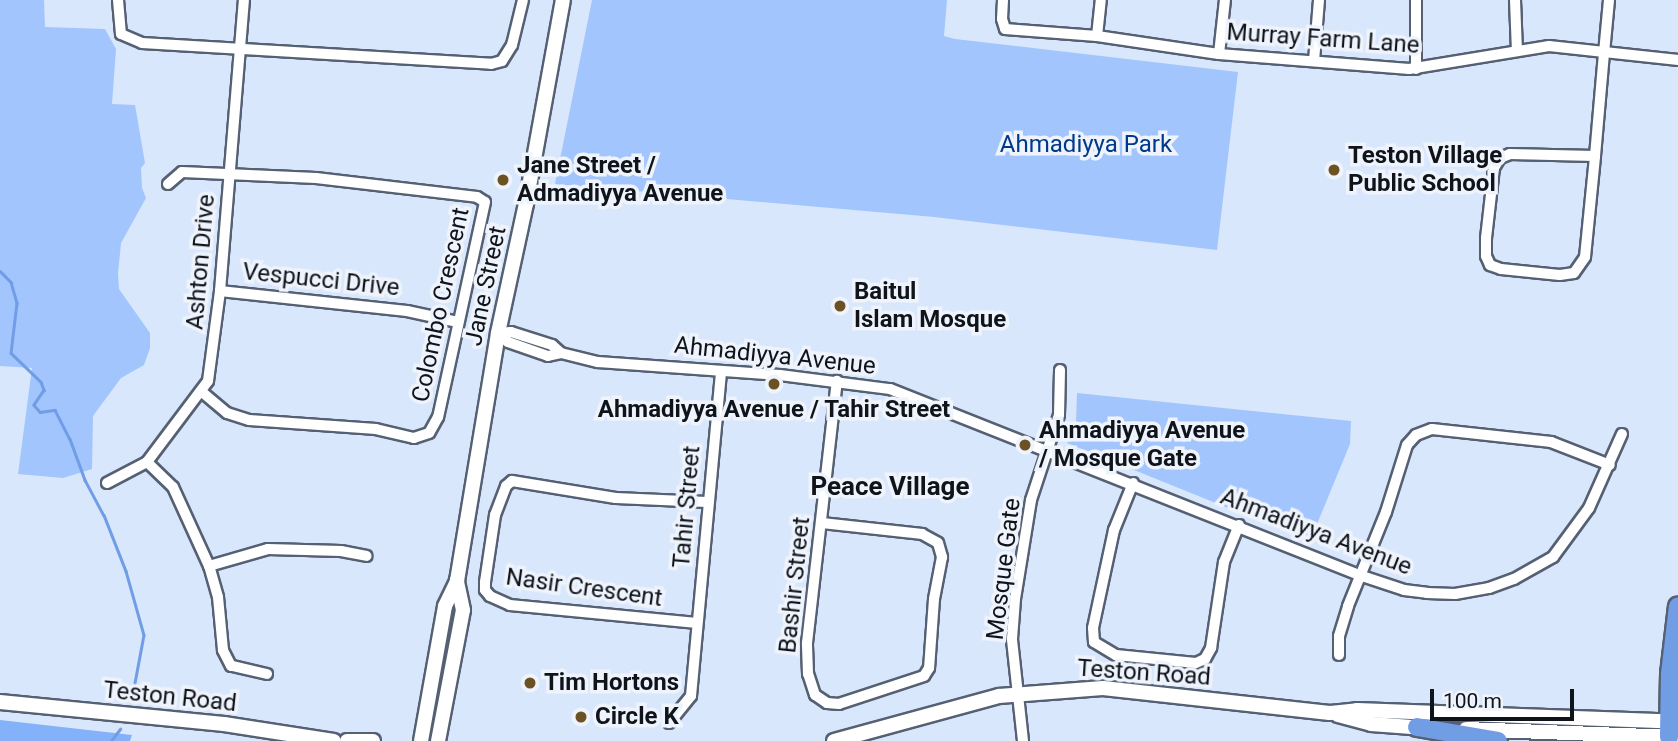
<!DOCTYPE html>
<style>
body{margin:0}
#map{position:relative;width:1678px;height:741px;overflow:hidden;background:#d9e7fc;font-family:Roboto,sans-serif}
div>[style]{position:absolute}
.green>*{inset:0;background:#a3c5fd}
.forest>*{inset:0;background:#83b1fa}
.stream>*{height:2.5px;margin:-1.25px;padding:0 1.25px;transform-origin:1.25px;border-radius:1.25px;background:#709de5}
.roads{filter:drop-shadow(2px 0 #556073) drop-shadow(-2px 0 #556073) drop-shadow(0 2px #556073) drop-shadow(0 -2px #556073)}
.street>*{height:10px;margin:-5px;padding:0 5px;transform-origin:5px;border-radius:5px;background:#fff}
.secondary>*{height:14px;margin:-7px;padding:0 7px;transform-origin:7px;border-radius:7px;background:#fff}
.highway>*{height:18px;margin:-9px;padding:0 9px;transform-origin:9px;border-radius:9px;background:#719de4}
.dots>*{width:19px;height:19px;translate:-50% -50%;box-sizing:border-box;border:4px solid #eef3fc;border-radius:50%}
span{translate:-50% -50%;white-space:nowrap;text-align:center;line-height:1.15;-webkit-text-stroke:7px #eef3fc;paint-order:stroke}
.street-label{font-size:24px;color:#0f131a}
.park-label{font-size:24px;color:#00388a}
.poi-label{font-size:24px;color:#0f131a;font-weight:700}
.left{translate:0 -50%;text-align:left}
.neighbourhood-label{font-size:26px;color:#0f131a;font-weight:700}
.scale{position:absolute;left:1430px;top:689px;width:144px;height:32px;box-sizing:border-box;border:4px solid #0f131a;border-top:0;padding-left:9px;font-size:21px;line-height:24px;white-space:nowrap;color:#0f131a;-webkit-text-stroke:5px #eef3fc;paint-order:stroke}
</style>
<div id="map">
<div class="green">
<div style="clip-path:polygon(0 0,44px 0,45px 27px,105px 29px,116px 49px,112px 104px,135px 105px,145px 163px,141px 168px,142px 188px,146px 198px,121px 243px,118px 274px,119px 289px,150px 333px,150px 348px,144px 365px,121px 378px,93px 416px,92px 469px,63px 478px,18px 474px,32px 368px,0 366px)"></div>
<div style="clip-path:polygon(592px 0,947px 0,944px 36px,955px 39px,1238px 72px,1217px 250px,934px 217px,555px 184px)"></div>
<div style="clip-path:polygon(1077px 393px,1351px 421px,1350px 444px,1310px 541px,1067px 443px,1076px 422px)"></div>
</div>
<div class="forest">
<div style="clip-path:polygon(0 720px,132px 735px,130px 741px,0 741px)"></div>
</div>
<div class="stream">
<div style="left:0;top:271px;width:16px;rotate:45deg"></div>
<div style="left:11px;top:282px;width:22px;rotate:74deg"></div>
<div style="left:17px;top:303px;width:50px;rotate:96.8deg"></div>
<div style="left:11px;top:353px;width:42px;rotate:44deg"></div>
<div style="left:41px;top:382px;width:9px;rotate:69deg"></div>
<div style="left:44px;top:390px;width:18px;rotate:124deg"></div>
<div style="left:34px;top:405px;width:9px;rotate:49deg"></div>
<div style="left:40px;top:412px;width:15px;rotate:-8deg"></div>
<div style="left:55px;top:410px;width:33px;rotate:63deg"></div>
<div style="left:70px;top:439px;width:44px;rotate:69.9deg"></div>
<div style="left:85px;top:480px;width:40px;rotate:62deg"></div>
<div style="left:104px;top:515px;width:60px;rotate:68.6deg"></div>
<div style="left:126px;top:571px;width:66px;rotate:74.3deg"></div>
<div style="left:144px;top:635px;width:49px;rotate:100.6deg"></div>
<div style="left:111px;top:741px;width:15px;rotate:-53deg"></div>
</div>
<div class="roads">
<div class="street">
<div style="left:118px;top:0;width:34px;rotate:85deg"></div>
<div style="left:121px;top:34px;width:23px;rotate:23deg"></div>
<div style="left:142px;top:43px;width:350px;rotate:3.4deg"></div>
<div style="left:491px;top:64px;width:11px;rotate:-15deg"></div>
<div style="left:502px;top:61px;width:19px;rotate:-58deg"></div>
<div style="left:512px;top:45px;width:46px;rotate:-76.3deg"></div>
<div style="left:1003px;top:0;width:19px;rotate:93deg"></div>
<div style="left:1002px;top:19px;width:10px;rotate:73deg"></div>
<div style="left:1005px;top:29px;width:92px;rotate:4.4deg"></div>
<div style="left:1097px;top:36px;width:123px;rotate:8.4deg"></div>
<div style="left:1219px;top:54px;width:191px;rotate:4.5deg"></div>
<div style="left:1409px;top:69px;width:142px;rotate:-9.3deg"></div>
<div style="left:1549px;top:46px;width:130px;rotate:6.2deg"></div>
<div style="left:1515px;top:0;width:51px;rotate:87.8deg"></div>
<div style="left:1097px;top:36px;width:36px;rotate:-84deg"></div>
<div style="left:1219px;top:54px;width:54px;rotate:-83.7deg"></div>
<div style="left:1314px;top:61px;width:61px;rotate:-85.3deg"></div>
<div style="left:1416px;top:69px;width:69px;rotate:-90deg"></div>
<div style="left:1595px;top:156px;width:85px;rotate:-178.7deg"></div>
<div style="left:1510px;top:154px;width:11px;rotate:158deg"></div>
<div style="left:1500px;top:158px;width:12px;rotate:121deg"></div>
<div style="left:1494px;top:168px;width:70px;rotate:96.5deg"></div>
<div style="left:1486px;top:238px;width:18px;rotate:90deg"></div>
<div style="left:1486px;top:256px;width:10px;rotate:66deg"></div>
<div style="left:1490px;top:265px;width:12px;rotate:20deg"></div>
<div style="left:1501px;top:269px;width:59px;rotate:5.8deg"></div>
<div style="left:1560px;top:275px;width:14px;rotate:-8deg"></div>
<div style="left:1574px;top:273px;width:19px;rotate:-55deg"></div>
<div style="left:1585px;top:257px;width:101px;rotate:-84.3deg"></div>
<div style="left:1595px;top:156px;width:103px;rotate:-85deg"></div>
<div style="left:1604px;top:53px;width:53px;rotate:-84.6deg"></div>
<div style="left:168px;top:184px;width:18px;rotate:-41deg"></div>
<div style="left:182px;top:172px;width:134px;rotate:2.6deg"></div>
<div style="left:316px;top:178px;width:162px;rotate:6.7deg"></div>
<div style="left:477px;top:197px;width:9px;rotate:32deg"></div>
<div style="left:485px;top:202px;width:220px;rotate:102.3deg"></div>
<div style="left:438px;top:417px;width:18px;rotate:119deg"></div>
<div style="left:429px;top:433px;width:16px;rotate:162deg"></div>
<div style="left:414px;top:438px;width:39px;rotate:-167deg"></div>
<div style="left:376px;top:429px;width:127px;rotate:-175.9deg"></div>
<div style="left:249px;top:420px;width:23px;rotate:-162deg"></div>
<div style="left:227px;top:413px;width:33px;rotate:-140deg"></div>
<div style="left:220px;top:291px;width:188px;rotate:6.1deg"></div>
<div style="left:407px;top:311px;width:52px;rotate:12.2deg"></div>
<div style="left:498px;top:333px;width:13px;rotate:42deg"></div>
<div style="left:508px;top:342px;width:42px;rotate:19.3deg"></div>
<div style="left:548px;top:356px;width:13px;rotate:-13deg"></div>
<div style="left:561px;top:353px;width:38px;rotate:14deg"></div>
<div style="left:598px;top:362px;width:182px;rotate:4.1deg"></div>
<div style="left:780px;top:375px;width:111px;rotate:7.3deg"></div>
<div style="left:890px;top:389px;width:505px;rotate:21.63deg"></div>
<div style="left:1359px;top:575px;width:47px;rotate:18.4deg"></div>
<div style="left:1404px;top:590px;width:23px;rotate:7deg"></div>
<div style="left:1427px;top:593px;width:28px;rotate:2deg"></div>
<div style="left:1455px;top:594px;width:35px;rotate:-10deg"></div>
<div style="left:1489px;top:588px;width:27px;rotate:-20deg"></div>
<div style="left:1514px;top:579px;width:45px;rotate:-29.4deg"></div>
<div style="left:1553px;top:557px;width:61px;rotate:-53.7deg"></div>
<div style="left:1589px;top:508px;width:81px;rotate:-66deg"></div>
<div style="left:498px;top:333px;width:13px;rotate:-4deg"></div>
<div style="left:511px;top:332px;width:43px;rotate:17.6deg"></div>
<div style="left:552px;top:345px;width:12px;rotate:42deg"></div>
<div style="left:147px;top:462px;width:36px;rotate:44deg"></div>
<div style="left:173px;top:487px;width:87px;rotate:65.5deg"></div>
<div style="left:107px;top:483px;width:45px;rotate:-27.7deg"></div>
<div style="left:147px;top:462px;width:101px;rotate:-53deg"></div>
<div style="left:208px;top:381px;width:91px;rotate:-82.4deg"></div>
<div style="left:220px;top:291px;width:292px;rotate:-85.3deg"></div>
<div style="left:1133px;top:483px;width:51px;rotate:112deg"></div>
<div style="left:1114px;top:530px;width:100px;rotate:102.1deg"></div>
<div style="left:1093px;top:628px;width:14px;rotate:86deg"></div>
<div style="left:1094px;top:642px;width:26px;rotate:31deg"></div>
<div style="left:1116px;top:655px;width:80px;rotate:5.7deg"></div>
<div style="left:1196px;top:663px;width:10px;rotate:-24deg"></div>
<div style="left:1205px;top:659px;width:13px;rotate:-61deg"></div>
<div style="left:1211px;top:648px;width:87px;rotate:-81.4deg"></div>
<div style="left:1224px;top:562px;width:40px;rotate:-68deg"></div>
<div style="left:822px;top:523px;width:101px;rotate:6.3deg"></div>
<div style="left:922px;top:534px;width:18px;rotate:29deg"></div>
<div style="left:938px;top:543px;width:15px;rotate:74deg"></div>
<div style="left:942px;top:557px;width:43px;rotate:100.8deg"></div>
<div style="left:934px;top:599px;width:69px;rotate:94.1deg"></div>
<div style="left:929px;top:668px;width:9px;rotate:122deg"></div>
<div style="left:924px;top:676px;width:89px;rotate:161.8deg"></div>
<div style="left:839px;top:704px;width:12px;rotate:-175deg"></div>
<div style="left:827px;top:703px;width:14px;rotate:-146deg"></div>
<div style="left:815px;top:695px;width:22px;rotate:-108deg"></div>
<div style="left:808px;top:674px;width:31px;rotate:-92deg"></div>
<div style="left:807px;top:643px;width:264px;rotate:-83.5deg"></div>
<div style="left:697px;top:623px;width:188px;rotate:-174.5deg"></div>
<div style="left:510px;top:605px;width:22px;rotate:-156deg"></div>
<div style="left:490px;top:596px;width:8px;rotate:-130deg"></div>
<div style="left:485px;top:590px;width:8px;rotate:-90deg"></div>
<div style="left:485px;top:582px;width:68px;rotate:-81.5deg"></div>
<div style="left:495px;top:515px;width:31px;rotate:-69deg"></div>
<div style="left:506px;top:486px;width:8px;rotate:-40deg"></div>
<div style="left:512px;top:481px;width:105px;rotate:9.3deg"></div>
<div style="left:616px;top:498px;width:91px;rotate:2.5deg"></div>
<div style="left:1339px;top:655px;width:19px;rotate:-90deg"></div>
<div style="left:1339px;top:636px;width:31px;rotate:-73deg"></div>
<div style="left:1348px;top:606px;width:101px;rotate:-68deg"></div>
<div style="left:1386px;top:512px;width:70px;rotate:-72.6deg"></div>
<div style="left:1407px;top:445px;width:13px;rotate:-48deg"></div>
<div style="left:1416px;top:435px;width:17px;rotate:-21deg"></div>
<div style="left:1432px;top:429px;width:120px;rotate:6.2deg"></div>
<div style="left:1551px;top:442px;width:63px;rotate:21.3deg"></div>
<div style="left:267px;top:674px;width:37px;rotate:-167deg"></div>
<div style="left:231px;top:666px;width:18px;rotate:-117deg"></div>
<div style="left:223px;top:650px;width:53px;rotate:-95.4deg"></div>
<div style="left:218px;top:597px;width:32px;rotate:-106deg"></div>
<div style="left:209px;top:566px;width:61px;rotate:-16.1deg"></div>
<div style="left:268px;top:549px;width:73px;rotate:1.6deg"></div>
<div style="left:341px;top:551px;width:26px;rotate:11deg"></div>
<div style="left:669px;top:723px;width:35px;rotate:-51deg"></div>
<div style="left:691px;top:696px;width:326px;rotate:-84.7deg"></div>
<div style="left:1023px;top:741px;width:103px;rotate:-96.2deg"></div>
<div style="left:1012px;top:639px;width:40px;rotate:-85.7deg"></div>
<div style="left:1015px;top:599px;width:100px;rotate:-80.8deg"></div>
<div style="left:1031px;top:500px;width:89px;rotate:-71.8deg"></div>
<div style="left:1059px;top:415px;width:45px;rotate:-88.7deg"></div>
</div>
<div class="secondary">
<div style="left:0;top:702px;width:225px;rotate:5.6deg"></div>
<div style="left:224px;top:724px;width:111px;rotate:8.8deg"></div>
<div style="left:1338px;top:715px;width:34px;rotate:15deg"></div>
<div style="left:1371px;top:724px;width:54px;rotate:4.2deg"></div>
<div style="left:1466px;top:729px;width:212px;rotate:2.2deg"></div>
<div style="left:347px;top:741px;width:26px"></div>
<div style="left:421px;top:741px;width:137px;rotate:-79.9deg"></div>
<div style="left:445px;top:606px;width:28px;rotate:-64deg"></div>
<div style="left:457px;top:581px;width:251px;rotate:-80.6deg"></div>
<div style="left:498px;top:333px;width:133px;rotate:-77.8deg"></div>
<div style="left:526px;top:203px;width:206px;rotate:-79.7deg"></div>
<div style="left:438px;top:741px;width:133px;rotate:-79.2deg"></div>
<div style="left:463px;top:610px;width:30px;rotate:-102deg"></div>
<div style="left:834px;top:741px;width:171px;rotate:-15.3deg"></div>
<div style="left:999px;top:696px;width:104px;rotate:-4.4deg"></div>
<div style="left:1103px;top:688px;width:228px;rotate:6.3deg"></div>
<div style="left:1330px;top:713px;width:27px;rotate:-6deg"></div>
<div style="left:1357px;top:710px;width:321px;rotate:2.1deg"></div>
</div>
<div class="highway">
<div style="left:1417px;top:727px;width:82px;rotate:9.8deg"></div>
<div style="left:1669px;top:737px;width:63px;rotate:-89.1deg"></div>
<div style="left:1670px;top:674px;width:68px;rotate:-83.3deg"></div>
</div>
</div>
<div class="dots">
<div style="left:1334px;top:170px;background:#6c5223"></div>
<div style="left:503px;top:180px;background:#6c5223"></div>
<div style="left:840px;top:306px;background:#6c5223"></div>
<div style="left:774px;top:384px;background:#6c5223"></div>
<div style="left:1025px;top:445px;background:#6c5223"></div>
<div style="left:530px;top:683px;background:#6c5223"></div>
<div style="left:581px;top:717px;background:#6c5223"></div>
</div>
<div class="street-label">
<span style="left:1323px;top:39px;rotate:4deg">Murray Farm Lane</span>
<span style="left:201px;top:262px;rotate:-85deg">Ashton Drive</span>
<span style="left:321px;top:280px;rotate:6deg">Vespucci Drive</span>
<span style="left:486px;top:286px;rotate:-78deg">Jane Street</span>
<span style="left:441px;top:305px;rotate:-78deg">Colombo Crescent</span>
<span style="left:775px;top:356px;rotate:6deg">Ahmadiyya Avenue</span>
<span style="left:687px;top:507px;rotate:-85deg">Tahir Street</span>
<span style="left:1316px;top:532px;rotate:21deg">Ahmadiyya Avenue</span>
<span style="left:1004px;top:569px;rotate:-83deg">Mosque Gate</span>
<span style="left:795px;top:585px;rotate:-84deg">Bashir Street</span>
<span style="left:584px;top:588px;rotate:8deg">Nasir Crescent</span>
<span style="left:1144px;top:673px;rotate:4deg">Teston Road</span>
<span style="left:170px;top:697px;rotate:6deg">Teston Road</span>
</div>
<div class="park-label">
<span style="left:1086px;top:145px">Ahmadiyya Park</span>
</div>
<div class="poi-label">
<span class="left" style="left:1348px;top:170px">Teston Village<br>Public School</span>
<span class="left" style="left:517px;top:180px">Jane Street /<br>Admadiyya Avenue</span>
<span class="left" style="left:854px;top:306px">Baitul<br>Islam Mosque</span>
<span style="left:774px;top:410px">Ahmadiyya Avenue / Tahir Street</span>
<span class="left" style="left:1039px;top:445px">Ahmadiyya Avenue<br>/ Mosque Gate</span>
<span class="left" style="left:544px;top:683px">Tim Hortons</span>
<span class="left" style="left:595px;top:717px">Circle K</span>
</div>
<div class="neighbourhood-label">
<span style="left:890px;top:487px">Peace Village</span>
</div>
<div class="scale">100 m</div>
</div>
